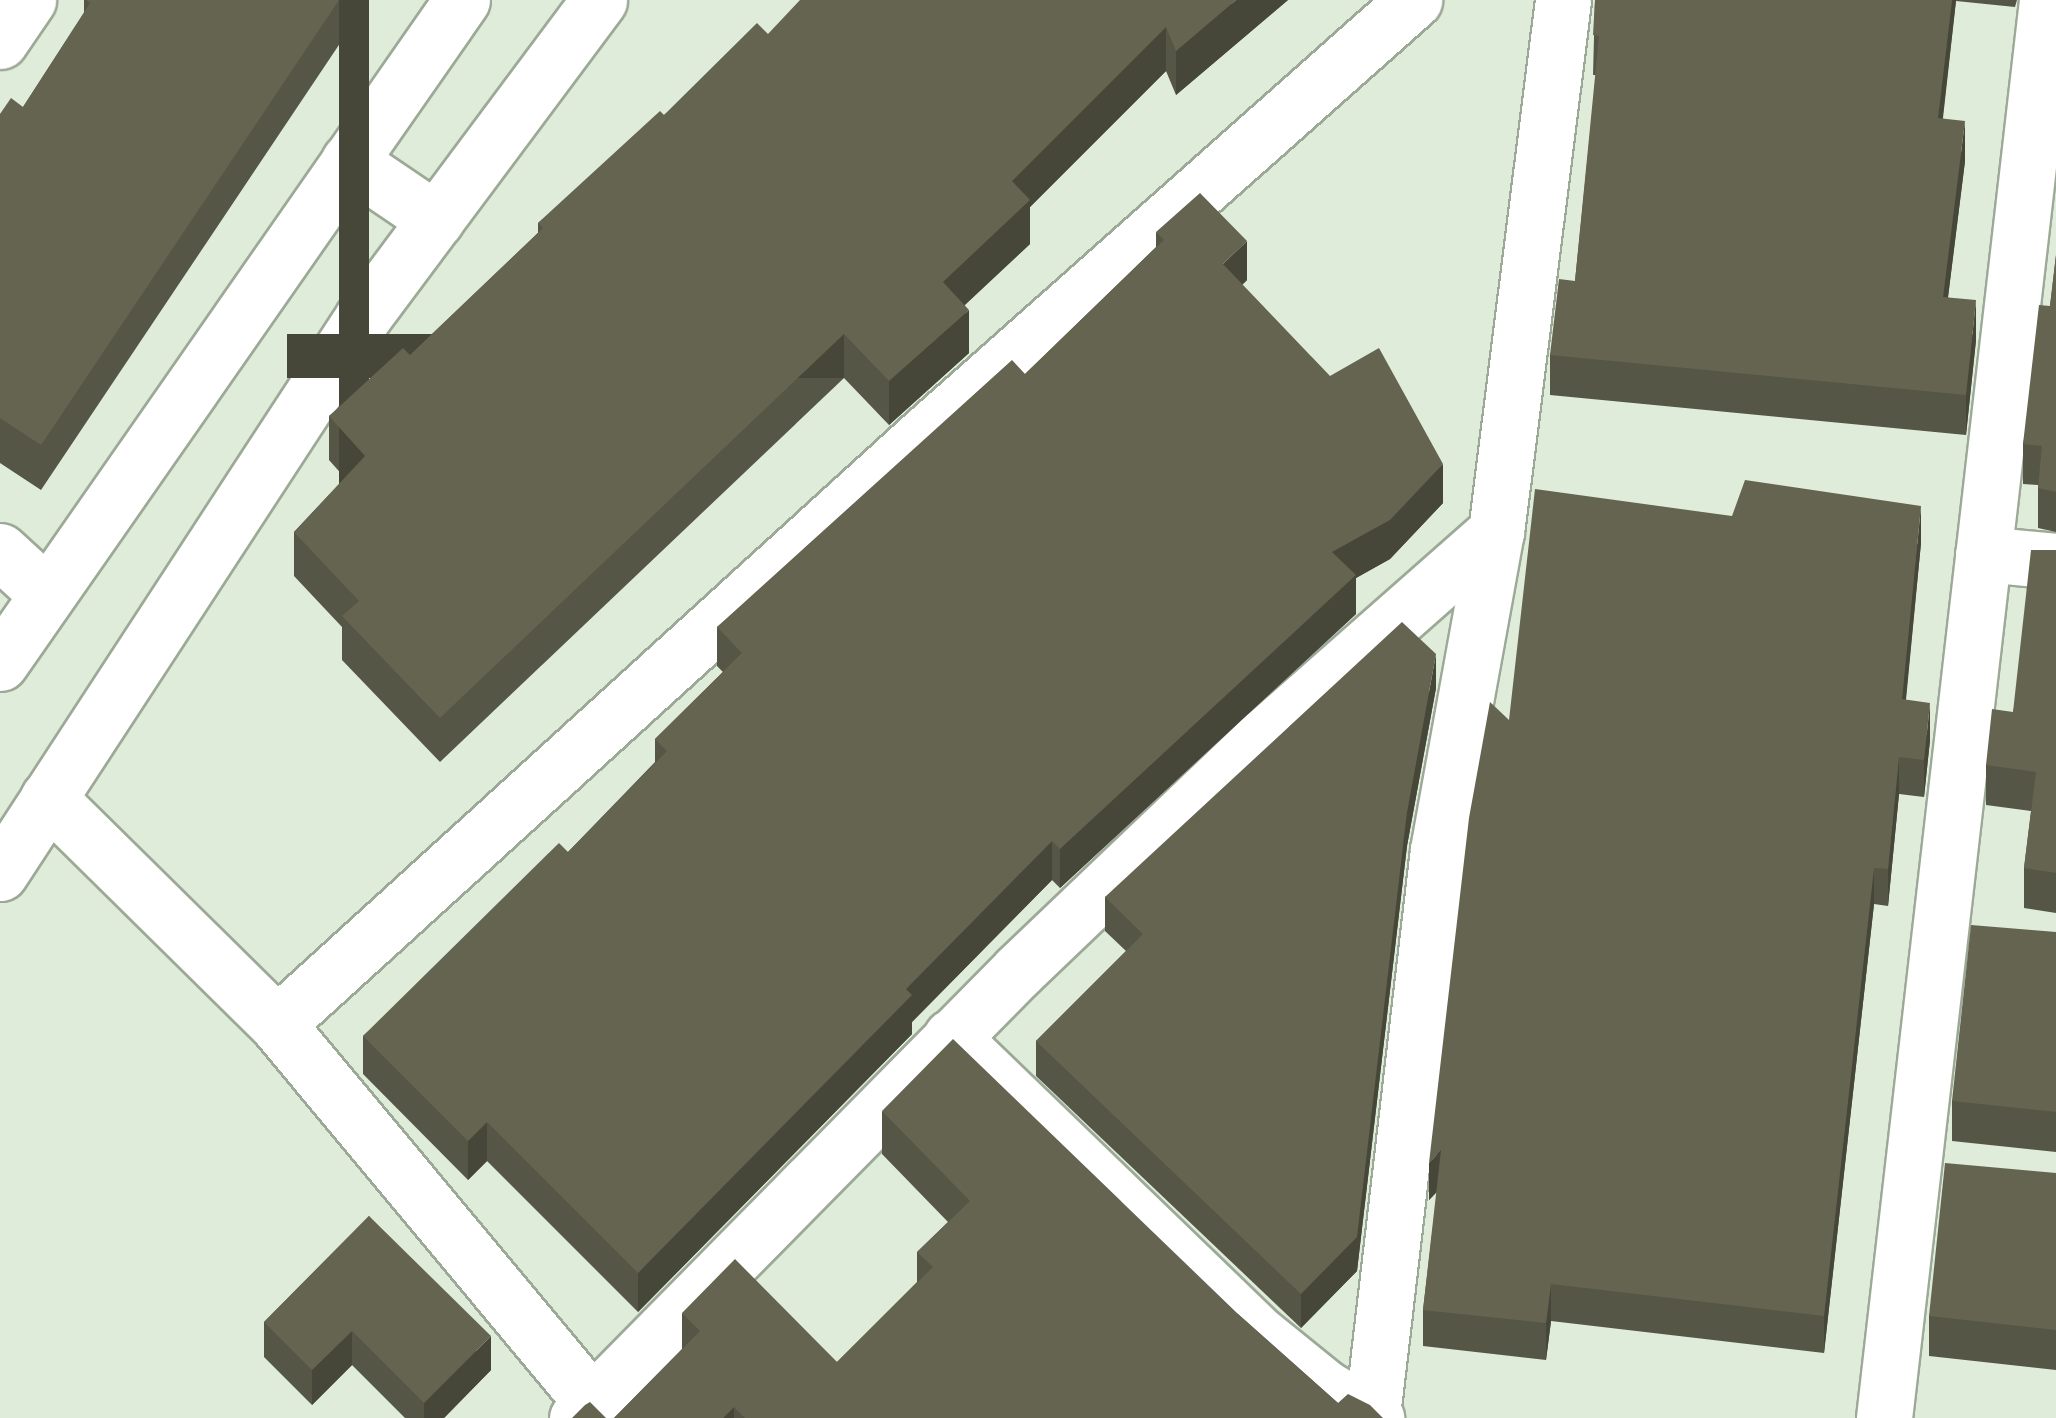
<!DOCTYPE html>
<style>
body{margin:0}
#map{position:relative;width:2056px;height:1418px;overflow:hidden;background:#deecd9;font-family:Figtree,sans-serif}
div>[style]{position:absolute}
.roads{filter:drop-shadow(2px 0 #9da997) drop-shadow(-2px 0 #9da997) drop-shadow(0 2px #9da997) drop-shadow(0 -2px #9da997)}
.street>*{height:55px;margin:-27.5px;padding:0 27.5px;transform-origin:27.5px;border-radius:27.5px;background:#fff}
.wall>*{inset:0;background:#565646}
.shaded-wall>*{inset:0;background:#464639;transform-origin:0 0}
.building>*{inset:0;background:#646451}
span{translate:-50% -50%;white-space:nowrap;text-align:center;line-height:1.15;-webkit-text-stroke:10px #fff;paint-order:stroke}
</style>
<div id="map">
<div class="roads">
<div class="street">
<div style="left:0;top:41px;width:50px;rotate:-55.7deg"></div>
<div style="left:349px;top:161px;width:105px;rotate:34.1deg"></div>
<div style="left:0;top:551px;width:64px;rotate:42.5deg"></div>
<div style="left:1983px;top:554px;width:73px;rotate:5.5deg"></div>
<div style="left:0;top:663px;width:808px;rotate:-55.13deg"></div>
<div style="left:48px;top:798px;width:322px;rotate:44.6deg"></div>
<div style="left:277px;top:1024px;width:513px;rotate:50.22deg"></div>
<div style="left:0;top:873px;width:664px;rotate:-56.86deg"></div>
<div style="left:363px;top:317px;width:395px;rotate:-53.3deg"></div>
<div style="left:277px;top:1024px;width:874px;rotate:-42.31deg"></div>
<div style="left:923px;top:436px;width:657px;rotate:-41.6deg"></div>
<div style="left:951px;top:1037px;width:429px;rotate:44deg"></div>
<div style="left:1260px;top:1335px;width:82px;rotate:39.1deg"></div>
<div style="left:1324px;top:1387px;width:61px;rotate:30.8deg"></div>
<div style="left:1372px;top:1415px;width:569px;rotate:-83.34deg"></div>
<div style="left:1438px;top:850px;width:323px;rotate:-79.7deg"></div>
<div style="left:1496px;top:532px;width:536px;rotate:-82.82deg"></div>
<div style="left:577px;top:1418px;width:629px;rotate:-45.39deg"></div>
<div style="left:1019px;top:970px;width:336px;rotate:-43.7deg"></div>
<div style="left:1262px;top:738px;width:312px;rotate:-41.4deg"></div>
<div style="left:1884px;top:1418px;width:1427px;rotate:-83.44deg"></div>
</div>
</div>
<div class="wall">
<div style="clip-path:polygon(84px 0,369px 0,41px 490px,0 463px,0 114px,23px 107px,84px 13px)"></div>
<div style="clip-path:polygon(1288px 0,1176px 95px,1166px 71px,1030px 207px,1030px 244px,965px 305px,969px 353px,889px 425px,844px 378px,440px 762px,342px 660px,342px 627px,294px 576px,294px 532px,345px 478px,329px 460px,329px 416px,410px 355px,538px 233px,538px 223px,664px 115px,768px 34px)"></div>
<div style="clip-path:polygon(1595px 0,2017px 0,2015px 7px,1956px 1px,1943px 118px,1965px 161px,1948px 297px,1976px 340px,1966px 435px,1550px 395px,1550px 355px,1575px 281px,1596px 75px,1593px 75px)"></div>
<div style="clip-path:polygon(1156px 232px,1247px 280px,1242px 285px,1443px 503px,1390px 559px,1356px 578px,1356px 614px,1060px 888px,1052px 880px,912px 1022px,912px 1034px,638px 1312px,487px 1161px,468px 1180px,363px 1074px,363px 1036px,568px 852px,655px 762px,655px 739px,723px 672px,717px 666px,717px 627px,1025px 374px,1156px 247px)"></div>
<div style="clip-path:polygon(2056px 255px,2056px 532px,2038px 528px,2038px 485px,2023px 484px,2023px 444px,2050px 306px)"></div>
<div style="clip-path:polygon(1921px 543px,1906px 700px,1930px 740px,1924px 797px,1899px 794px,1888px 906px,1874px 904px,1824px 1353px,1551px 1321px,1546px 1360px,1423px 1346px,1423px 1310px,1437px 1192px,1429px 1200px,1509px 720px)"></div>
<div style="clip-path:polygon(2056px 550px,2056px 913px,2024px 908px,2024px 868px,2031px 811px,1986px 805px,1986px 765px,2013px 712px)"></div>
<div style="clip-path:polygon(1436px 688px,1407px 846px,1357px 1271px,1301px 1328px,1036px 1076px,1036px 1041px,1126px 951px,1105px 931px,1105px 897px)"></div>
<div style="clip-path:polygon(2056px 932px,2056px 1152px,1952px 1141px,1952px 1101px)"></div>
<div style="clip-path:polygon(882px 1111px,1238px 1314px,1338px 1403px,1383px 1418px,614px 1418px,682px 1349px,682px 1313px,837px 1362px,917px 1282px,917px 1252px,948px 1222px,882px 1154px)"></div>
<div style="clip-path:polygon(2056px 1173px,2056px 1370px,1929px 1356px,1929px 1316px)"></div>
<div style="clip-path:polygon(369px 1216px,491px 1370px,444px 1418px,405px 1418px,352px 1365px,312px 1405px,264px 1357px,264px 1322px)"></div>
</div>
<div class="shaded-wall">
<div style="left:339px;top:0;width:30px;height:536px"></div>
<div style="clip-path:polygon(1236px 0,1288px 0,1176px 95px,1176px 51px)"></div>
<div style="clip-path:polygon(1952px 0,1956px 0,1938px 158px,1938px 118px)"></div>
<div style="clip-path:polygon(1166px 27px,1166px 71px,1030px 207px,1030px 244px,943px 325px,943px 282px,1012px 181px)"></div>
<div style="clip-path:polygon(1965px 121px,1965px 161px,1943px 337px,1943px 297px)"></div>
<div style="clip-path:polygon(1247px 241px,1247px 280px,1223px 303px,1223px 264px)"></div>
<div style="clip-path:polygon(1976px 300px,1976px 340px,1966px 435px,1966px 395px)"></div>
<div style="clip-path:polygon(969px 310px,969px 353px,889px 425px,889px 381px)"></div>
<div style="left:844px;top:334px;width:44px;height:557px;rotate:90deg"></div>
<div style="clip-path:polygon(1443px 464px,1443px 503px,1390px 559px,1356px 578px,1356px 614px,1060px 888px,1060px 849px,1332px 552px)"></div>
<div style="clip-path:polygon(1921px 506px,1921px 543px,1902px 736px,1902px 699px)"></div>
<div style="clip-path:polygon(1436px 654px,1436px 688px,1407px 846px,1357px 1271px,1301px 1328px,1301px 1294px,1407px 812px)"></div>
<div style="clip-path:polygon(1930px 703px,1930px 740px,1924px 797px,1924px 760px)"></div>
<div style="clip-path:polygon(1899px 757px,1899px 794px,1888px 906px,1888px 869px)"></div>
<div style="clip-path:polygon(1052px 841px,1052px 880px,912px 1022px,912px 1034px,638px 1312px,638px 1273px,906px 989px)"></div>
<div style="clip-path:polygon(1874px 868px,1874px 904px,1824px 1353px,1824px 1316px)"></div>
<div style="clip-path:polygon(487px 1122px,487px 1161px,468px 1180px,468px 1141px)"></div>
<div style="clip-path:polygon(1441px 1150px,1441px 1187px,1429px 1200px,1429px 1163px)"></div>
<div style="clip-path:polygon(1551px 1284px,1551px 1321px,1546px 1360px,1546px 1323px)"></div>
<div style="clip-path:polygon(352px 1331px,352px 1365px,312px 1405px,312px 1370px)"></div>
<div style="clip-path:polygon(491px 1336px,491px 1370px,444px 1418px,424px 1418px,424px 1403px)"></div>
<div style="clip-path:polygon(734px 1407px,734px 1418px,723px 1418px)"></div>
</div>
<div class="building">
<div style="clip-path:polygon(86px 0,339px 0,41px 445px,0 418px,0 114px,11px 98px,23px 107px,90px 3px)"></div>
<div style="clip-path:polygon(800px 0,1236px 0,1176px 51px,1166px 27px,1012px 181px,1030px 200px,943px 282px,969px 310px,889px 381px,844px 334px,440px 718px,342px 616px,359px 601px,294px 532px,365px 456px,329px 416px,403px 348px,410px 355px,543px 228px,538px 223px,660px 111px,664px 115px,757px 23px,768px 34px)"></div>
<div style="clip-path:polygon(1595px 0,1952px 0,1938px 118px,1965px 121px,1943px 297px,1976px 300px,1966px 395px,1550px 355px,1559px 279px,1575px 281px,1599px 36px,1593px 35px)"></div>
<div style="clip-path:polygon(1200px 193px,1247px 241px,1223px 264px,1330px 376px,1379px 348px,1443px 464px,1390px 520px,1332px 552px,1356px 575px,1060px 849px,1052px 841px,906px 989px,912px 995px,638px 1273px,487px 1122px,468px 1141px,363px 1036px,559px 843px,568px 852px,667px 751px,655px 739px,742px 653px,717px 627px,1012px 360px,1025px 374px,1164px 240px,1156px 232px)"></div>
<div style="clip-path:polygon(2056px 255px,2056px 492px,2038px 488px,2042px 446px,2023px 444px,2039px 305px,2050px 306px)"></div>
<div style="clip-path:polygon(1745px 480px,1921px 506px,1902px 699px,1930px 703px,1924px 760px,1899px 757px,1888px 869px,1874px 868px,1824px 1316px,1551px 1284px,1546px 1323px,1423px 1310px,1441px 1150px,1429px 1163px,1469px 818px,1490px 702px,1509px 720px,1535px 489px,1732px 516px)"></div>
<div style="clip-path:polygon(2031px 550px,2056px 550px,2056px 873px,2024px 868px,2036px 772px,1986px 765px,1992px 709px,2013px 712px)"></div>
<div style="clip-path:polygon(1402px 622px,1436px 654px,1407px 812px,1357px 1237px,1301px 1294px,1036px 1041px,1143px 934px,1105px 897px)"></div>
<div style="clip-path:polygon(1971px 925px,2056px 932px,2056px 1112px,1952px 1101px)"></div>
<div style="clip-path:polygon(953px 1039px,1238px 1314px,1338px 1403px,1348px 1394px,1370px 1405px,1383px 1418px,745px 1418px,734px 1407px,723px 1418px,614px 1418px,700px 1331px,682px 1313px,735px 1259px,837px 1362px,933px 1267px,917px 1252px,970px 1201px,882px 1111px)"></div>
<div style="clip-path:polygon(1945px 1163px,2056px 1173px,2056px 1330px,1929px 1316px)"></div>
<div style="clip-path:polygon(369px 1216px,491px 1336px,424px 1403px,352px 1331px,312px 1370px,264px 1322px)"></div>
<div style="clip-path:polygon(590px 1402px,606px 1418px,572px 1418px,585px 1405px)"></div>
</div>
</div>
